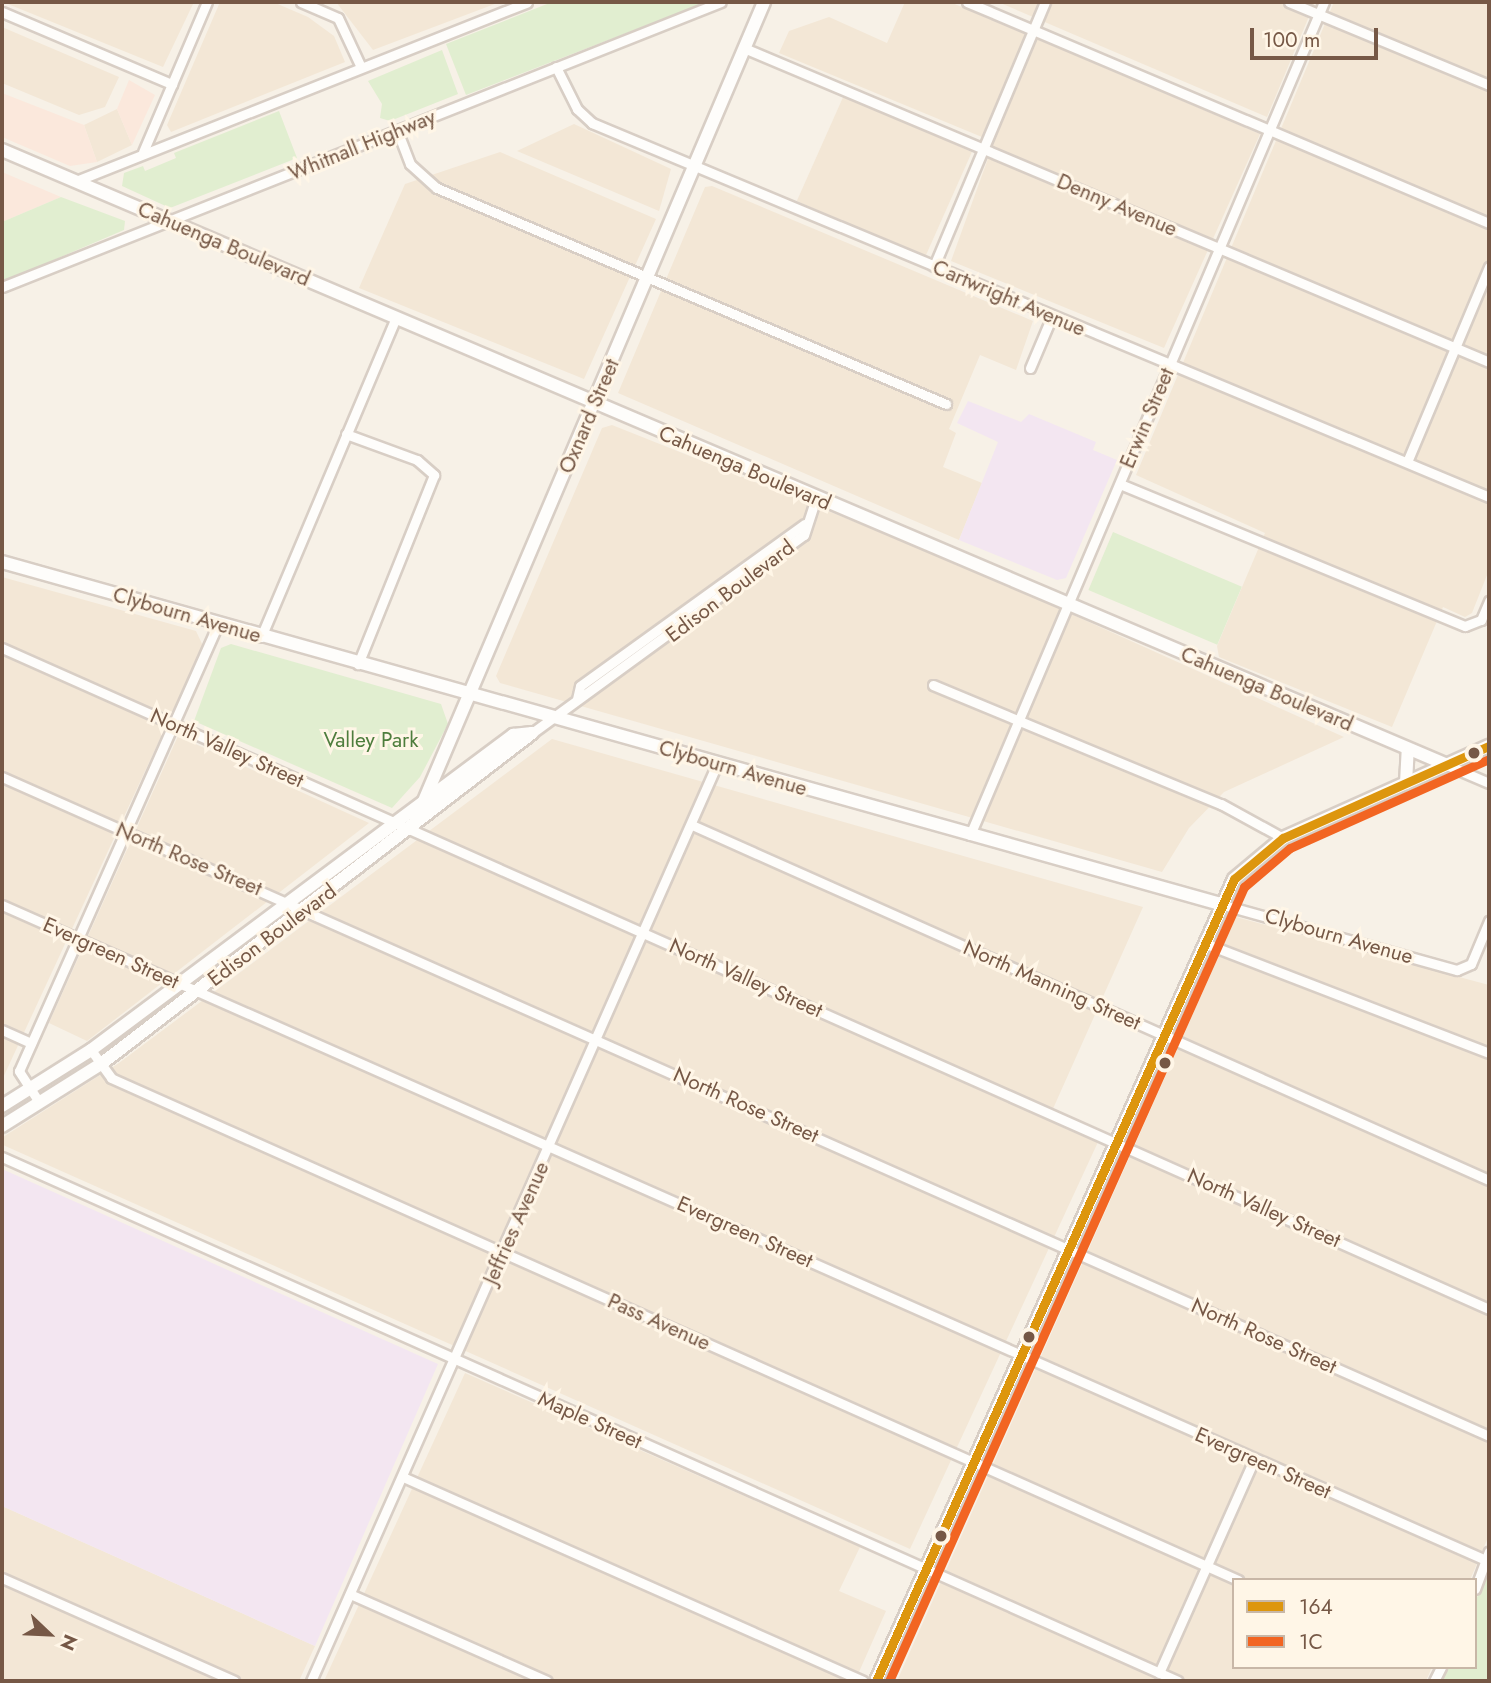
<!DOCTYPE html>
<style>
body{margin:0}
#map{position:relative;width:1491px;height:1683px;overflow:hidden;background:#f7f1e7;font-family:Jost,sans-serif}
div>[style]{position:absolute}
.residential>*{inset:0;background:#f3e7d6;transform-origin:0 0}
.commercial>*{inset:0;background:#fbe8dc}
.education>*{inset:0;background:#f3e6f1}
.green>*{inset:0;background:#e1eed0;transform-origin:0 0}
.roads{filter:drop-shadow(2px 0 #d8cec5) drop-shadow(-2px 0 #d8cec5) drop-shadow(0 2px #d8cec5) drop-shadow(0 -2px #d8cec5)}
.street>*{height:9px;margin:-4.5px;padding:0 4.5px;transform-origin:4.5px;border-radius:4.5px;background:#fefdfb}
.secondary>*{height:12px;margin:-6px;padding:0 6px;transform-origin:6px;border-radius:6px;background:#fefdfb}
.bus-1>*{height:9px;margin:-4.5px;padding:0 4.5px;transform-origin:4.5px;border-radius:4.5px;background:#dd960e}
.bus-2>*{height:9px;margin:-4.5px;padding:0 4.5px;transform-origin:4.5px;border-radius:4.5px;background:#f26522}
.dots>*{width:19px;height:19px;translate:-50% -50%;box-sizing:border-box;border:4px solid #fff6e7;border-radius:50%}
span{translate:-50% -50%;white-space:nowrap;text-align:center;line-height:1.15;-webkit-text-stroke:6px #fff6e7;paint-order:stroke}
.street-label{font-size:21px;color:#765846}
.park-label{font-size:21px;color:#4e7d3d}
.frame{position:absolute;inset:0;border:4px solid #765846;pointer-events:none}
.legend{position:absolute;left:1232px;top:1578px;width:245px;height:91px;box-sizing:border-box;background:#fff6e7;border:2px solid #c8b7a7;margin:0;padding:9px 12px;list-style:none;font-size:21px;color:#765846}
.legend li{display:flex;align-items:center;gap:14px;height:35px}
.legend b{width:35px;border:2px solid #c8b7a7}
.north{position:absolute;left:14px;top:1599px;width:70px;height:70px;-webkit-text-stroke:5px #fff6e7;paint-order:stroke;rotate:113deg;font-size:19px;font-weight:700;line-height:28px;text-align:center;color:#765846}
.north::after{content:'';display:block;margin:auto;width:24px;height:32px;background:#765846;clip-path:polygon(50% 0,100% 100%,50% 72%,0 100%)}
.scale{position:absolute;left:1250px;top:28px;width:128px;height:32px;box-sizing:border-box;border:4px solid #765846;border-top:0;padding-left:9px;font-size:21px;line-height:24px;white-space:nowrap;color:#765846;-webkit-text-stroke:5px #fff6e7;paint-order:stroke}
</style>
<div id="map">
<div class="residential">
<div style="clip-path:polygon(3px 2px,194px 2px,163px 67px)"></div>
<div style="clip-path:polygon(220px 2px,273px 2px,308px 17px,334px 36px,345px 62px,171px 132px,167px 125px)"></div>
<div style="clip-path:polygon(336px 2px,500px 2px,373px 50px)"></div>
<div style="clip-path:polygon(905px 2px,950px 2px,1260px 134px,1164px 348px,951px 261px,994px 142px,779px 53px,789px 31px,829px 17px,887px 43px)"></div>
<div style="clip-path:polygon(998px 2px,1315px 2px,1267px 117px)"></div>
<div style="clip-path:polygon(1334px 2px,1489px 2px,1489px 570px,1472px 613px,1465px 617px,1443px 607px,1392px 727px,1219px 657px,1217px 646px,1265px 533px,1136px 475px)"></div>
<div style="clip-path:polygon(2px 27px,119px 77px,105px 107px,79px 115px,2px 83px)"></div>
<div style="left:844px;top:95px;width:140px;height:116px;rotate:24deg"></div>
<div style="clip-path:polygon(117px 109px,132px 145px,97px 162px,84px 125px)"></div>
<div style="clip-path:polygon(574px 124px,671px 169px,659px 211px,517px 151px)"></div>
<div style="clip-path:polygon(500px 152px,656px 219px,584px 379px,359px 288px,405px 184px)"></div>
<div style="clip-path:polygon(712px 186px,1033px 321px,1016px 370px,980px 355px,949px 429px,956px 433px,943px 467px,982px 483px,959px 540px,618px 393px,705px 187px)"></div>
<div style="clip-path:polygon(612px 425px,953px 561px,1344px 737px,1224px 792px,1189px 828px,1162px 872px,500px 683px,496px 676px,602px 428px)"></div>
<div style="clip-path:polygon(2px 577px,196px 631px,203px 646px,2px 1080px)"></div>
<div style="clip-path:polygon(178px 736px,369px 823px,87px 1041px,49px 1023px)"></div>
<div style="clip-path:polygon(552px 739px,1143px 907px,1048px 1120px,1098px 1142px,910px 1549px,3px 1145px,3px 1137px,119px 1063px)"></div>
<div style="clip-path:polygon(1236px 917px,1489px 985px,1489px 1535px,1470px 1580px,1234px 1580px,1234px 1667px,1432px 1667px,1426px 1681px,897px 1681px)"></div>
<div style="clip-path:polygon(465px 1373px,860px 1547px,839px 1591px,886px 1611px,855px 1681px,324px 1681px)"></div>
<div style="clip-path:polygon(2px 1506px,315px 1646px,299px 1681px,2px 1681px)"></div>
</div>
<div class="commercial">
<div style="clip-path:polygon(129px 80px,155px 95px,132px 145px,117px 109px)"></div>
<div style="clip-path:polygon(2px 93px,84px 125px,97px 162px,70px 166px,2px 137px)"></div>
<div style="clip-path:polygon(2px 172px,61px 197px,2px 222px)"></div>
</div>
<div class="education">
<div style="clip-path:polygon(968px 401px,1021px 422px,1029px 414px,1096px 442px,1093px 450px,1117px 460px,1066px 578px,1057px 580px,959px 540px,998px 442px,957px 423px)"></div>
<div style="clip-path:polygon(2px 1169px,438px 1364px,315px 1646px,2px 1506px)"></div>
</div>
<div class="green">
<div style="clip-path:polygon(552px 2px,707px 2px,466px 95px,446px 44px)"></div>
<div style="clip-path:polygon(442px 50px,458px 94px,390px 121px,380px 118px,382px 104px,368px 81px)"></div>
<div style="clip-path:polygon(279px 111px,297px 158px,170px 208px,122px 186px,124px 173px,143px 166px,145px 171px,176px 158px,174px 153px)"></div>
<div style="clip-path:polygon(61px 197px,125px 221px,124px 230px,2px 282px,2px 222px)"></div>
<div style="left:1113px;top:532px;width:140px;height:63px;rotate:23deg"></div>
<div style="clip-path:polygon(231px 644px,441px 704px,448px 724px,420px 777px,392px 808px,194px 721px,221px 648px)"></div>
<div style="clip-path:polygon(1489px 1570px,1489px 1681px,1440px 1681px,1446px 1667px,1475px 1667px,1475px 1602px)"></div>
</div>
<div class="roads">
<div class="street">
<div style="left:301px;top:2px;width:40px;rotate:23.4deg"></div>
<div style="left:338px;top:18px;width:52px;rotate:64.9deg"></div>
<div style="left:967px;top:2px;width:567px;rotate:22.95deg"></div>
<div style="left:1289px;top:2px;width:217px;rotate:22.5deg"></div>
<div style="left:2px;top:12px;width:185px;rotate:23deg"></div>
<div style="left:744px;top:48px;width:808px;rotate:22.85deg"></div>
<div style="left:556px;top:67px;width:47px;rotate:63.4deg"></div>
<div style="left:577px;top:109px;width:21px;rotate:43deg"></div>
<div style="left:592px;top:123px;width:972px;rotate:22.63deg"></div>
<div style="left:397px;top:130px;width:36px;rotate:69deg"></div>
<div style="left:410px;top:164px;width:36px;rotate:42deg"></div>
<div style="left:437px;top:188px;width:553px;rotate:22.99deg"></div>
<div style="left:143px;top:152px;width:163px;rotate:-66.9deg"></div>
<div style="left:76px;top:181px;width:485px;rotate:-21.6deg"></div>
<div style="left:934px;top:266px;width:286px;rotate:-67.2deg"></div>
<div style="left:2px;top:287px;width:773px;rotate:-21.62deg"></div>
<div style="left:1030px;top:368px;width:56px;rotate:-67.1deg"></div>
<div style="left:346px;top:434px;width:76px;rotate:20.1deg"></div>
<div style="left:417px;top:460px;width:23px;rotate:41deg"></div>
<div style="left:434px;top:475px;width:204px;rotate:111.9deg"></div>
<div style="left:1407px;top:462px;width:212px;rotate:-67.2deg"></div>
<div style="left:1120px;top:484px;width:373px;rotate:22.4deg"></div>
<div style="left:1465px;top:626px;width:17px;rotate:-21deg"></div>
<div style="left:1481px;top:620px;width:21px;rotate:-67deg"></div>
<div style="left:261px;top:637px;width:346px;rotate:-67.1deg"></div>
<div style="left:2px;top:648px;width:1627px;rotate:23.97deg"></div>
<div style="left:933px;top:685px;width:312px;rotate:22.5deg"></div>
<div style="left:1221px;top:804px;width:71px;rotate:28.7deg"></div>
<div style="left:577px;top:699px;width:13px;rotate:-77deg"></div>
<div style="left:580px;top:686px;width:277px;rotate:-35.8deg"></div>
<div style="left:532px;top:733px;width:336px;rotate:-36.1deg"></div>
<div style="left:804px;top:535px;width:39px;rotate:-72deg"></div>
<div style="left:1447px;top:765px;width:46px;rotate:23.2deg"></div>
<div style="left:2px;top:777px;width:1626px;rotate:23.9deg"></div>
<div style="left:692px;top:825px;width:872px;rotate:24.01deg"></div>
<div style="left:970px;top:835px;width:905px;rotate:-66.98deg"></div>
<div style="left:1220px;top:904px;width:246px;rotate:15.6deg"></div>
<div style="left:1457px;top:970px;width:15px;rotate:-23deg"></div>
<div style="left:1471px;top:964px;width:47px;rotate:-67.3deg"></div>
<div style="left:2px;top:905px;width:1624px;rotate:23.82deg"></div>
<div style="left:1204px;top:943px;width:305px;rotate:21.1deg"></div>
<div style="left:2px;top:1030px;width:32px;rotate:24deg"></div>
<div style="left:91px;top:1050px;width:34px;rotate:54deg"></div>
<div style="left:111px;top:1078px;width:1234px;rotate:24.01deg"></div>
<div style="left:39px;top:1102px;width:37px;rotate:-123deg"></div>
<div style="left:19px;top:1071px;width:489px;rotate:-66deg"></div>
<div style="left:2px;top:1157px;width:1287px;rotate:24.02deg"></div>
<div style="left:403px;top:1477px;width:503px;rotate:23.92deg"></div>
<div style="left:2px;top:1578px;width:254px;rotate:23.9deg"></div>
<div style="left:1475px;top:1589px;width:40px;rotate:-69.8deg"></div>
<div style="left:350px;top:1594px;width:215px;rotate:23.8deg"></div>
<div style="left:1159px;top:1673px;width:233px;rotate:-66deg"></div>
<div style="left:311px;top:1681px;width:1003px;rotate:-66.12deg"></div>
<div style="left:1434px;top:1681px;width:16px;rotate:-63deg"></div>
</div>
<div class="secondary">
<div style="left:2px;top:150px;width:1570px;rotate:23.05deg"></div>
<div style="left:2px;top:562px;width:1265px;rotate:15.68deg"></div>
<div style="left:1406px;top:783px;width:34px;rotate:-87deg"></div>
<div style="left:412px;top:829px;width:899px;rotate:-66.94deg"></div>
<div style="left:2px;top:1106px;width:105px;rotate:-32.2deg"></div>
<div style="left:91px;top:1050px;width:527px;rotate:-36.74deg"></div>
<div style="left:513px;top:735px;width:19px;rotate:-6deg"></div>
<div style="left:2px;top:1126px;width:117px;rotate:-32.1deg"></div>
<div style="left:101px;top:1064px;width:543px;rotate:-37.52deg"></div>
<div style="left:876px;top:1681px;width:878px;rotate:-65.94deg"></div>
<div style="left:1234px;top:879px;width:64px;rotate:-39.9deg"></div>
<div style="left:1283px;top:838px;width:226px;rotate:-24.1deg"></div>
</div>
</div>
<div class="bus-1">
<div style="left:876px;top:1681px;width:878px;rotate:-65.94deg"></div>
<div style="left:1234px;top:879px;width:64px;rotate:-39.9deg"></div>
<div style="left:1283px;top:838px;width:226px;rotate:-24.1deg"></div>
</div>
<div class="bus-2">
<div style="left:889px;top:1681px;width:870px;rotate:-65.91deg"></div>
<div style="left:1244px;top:887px;width:60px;rotate:-40.3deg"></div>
<div style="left:1290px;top:848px;width:218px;rotate:-24.1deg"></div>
</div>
<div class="dots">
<div style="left:1474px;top:753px;background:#765846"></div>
<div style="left:1165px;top:1063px;background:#765846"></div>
<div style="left:1029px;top:1337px;background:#765846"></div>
<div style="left:941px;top:1536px;background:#765846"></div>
</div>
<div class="street-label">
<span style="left:362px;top:145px;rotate:-22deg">Whitnall Highway</span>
<span style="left:1117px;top:205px;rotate:23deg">Denny Avenue</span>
<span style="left:224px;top:244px;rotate:23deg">Cahuenga Boulevard</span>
<span style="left:1009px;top:298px;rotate:23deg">Cartwright Avenue</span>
<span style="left:589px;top:416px;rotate:-67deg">Oxnard Street</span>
<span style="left:1147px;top:418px;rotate:-67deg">Erwin Street</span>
<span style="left:745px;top:468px;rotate:23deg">Cahuenga Boulevard</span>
<span style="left:730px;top:591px;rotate:-37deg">Edison Boulevard</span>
<span style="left:187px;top:615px;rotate:16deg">Clybourn Avenue</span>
<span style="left:1267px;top:689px;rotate:23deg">Cahuenga Boulevard</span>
<span style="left:227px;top:748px;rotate:24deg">North Valley Street</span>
<span style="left:733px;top:768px;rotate:16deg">Clybourn Avenue</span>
<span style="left:189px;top:859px;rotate:23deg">North Rose Street</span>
<span style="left:272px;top:935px;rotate:-37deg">Edison Boulevard</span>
<span style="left:1339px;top:936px;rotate:16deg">Clybourn Avenue</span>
<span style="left:111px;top:953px;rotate:24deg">Evergreen Street</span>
<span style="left:746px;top:978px;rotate:24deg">North Valley Street</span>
<span style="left:1052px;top:985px;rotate:24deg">North Manning Street</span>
<span style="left:746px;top:1105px;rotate:24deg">North Rose Street</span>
<span style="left:1264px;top:1208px;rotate:24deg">North Valley Street</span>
<span style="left:516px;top:1223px;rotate:-66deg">Jeffries Avenue</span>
<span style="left:745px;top:1232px;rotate:24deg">Evergreen Street</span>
<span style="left:659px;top:1322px;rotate:24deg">Pass Avenue</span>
<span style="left:1264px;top:1336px;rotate:24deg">North Rose Street</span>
<span style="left:590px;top:1420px;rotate:24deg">Maple Street</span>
<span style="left:1263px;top:1463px;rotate:24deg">Evergreen Street</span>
</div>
<div class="park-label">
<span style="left:371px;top:740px">Valley Park</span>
</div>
<div class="frame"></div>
<ul class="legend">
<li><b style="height:9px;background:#dd960e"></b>164</li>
<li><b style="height:9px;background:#f26522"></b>1C</li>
</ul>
<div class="north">N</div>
<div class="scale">100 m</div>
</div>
